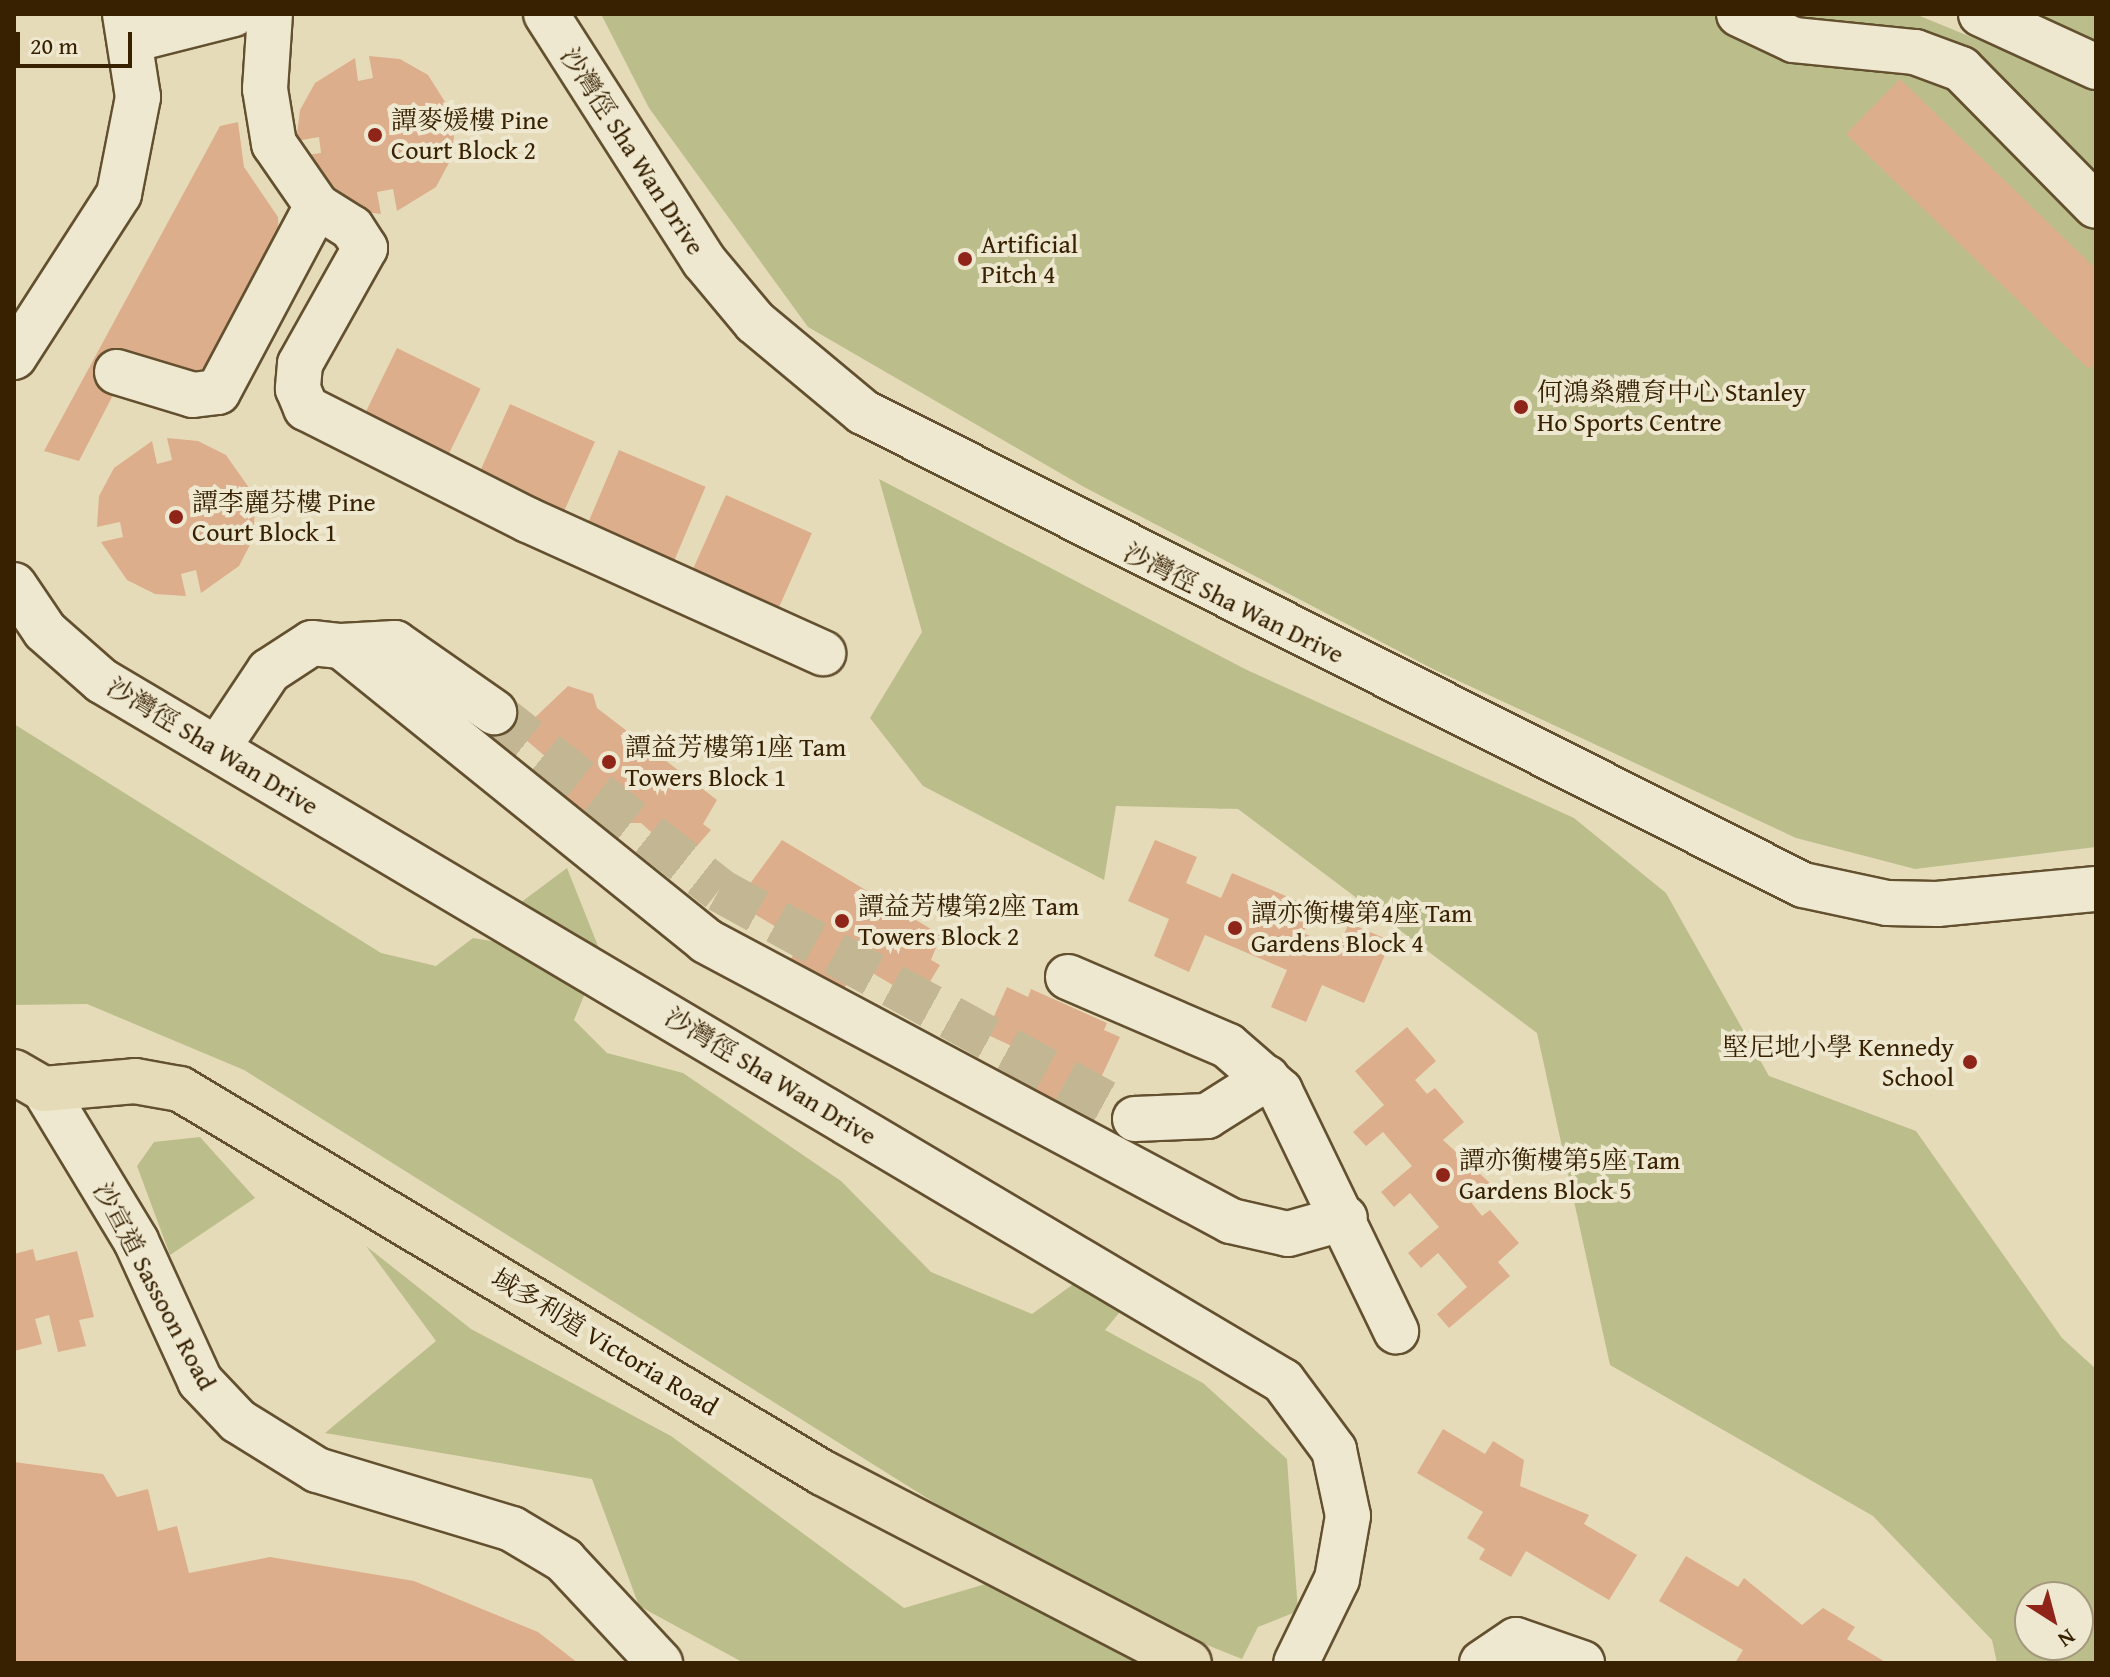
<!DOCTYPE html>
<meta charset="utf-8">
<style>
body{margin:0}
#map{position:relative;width:2110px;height:1677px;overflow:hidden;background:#e6dbb8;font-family:"Gentium Book Plus","Noto Serif TC",serif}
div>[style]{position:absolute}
.green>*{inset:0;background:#bbbe8b}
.building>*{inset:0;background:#ddae8b;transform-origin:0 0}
.minor-tunnel>*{height:44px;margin-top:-22px;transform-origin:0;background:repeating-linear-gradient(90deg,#c3b693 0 44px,transparent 0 66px)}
.roads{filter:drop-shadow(2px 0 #63502f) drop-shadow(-2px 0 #63502f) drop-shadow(0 2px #63502f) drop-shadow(0 -2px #63502f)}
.minor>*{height:44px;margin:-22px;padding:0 22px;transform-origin:22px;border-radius:22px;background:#efe8d1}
.major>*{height:44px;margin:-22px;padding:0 22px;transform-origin:22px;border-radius:22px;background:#e6dbb8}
.dots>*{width:22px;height:22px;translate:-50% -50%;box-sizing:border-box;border:4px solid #efe8d1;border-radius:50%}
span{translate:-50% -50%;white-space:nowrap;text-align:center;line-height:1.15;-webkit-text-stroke:8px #efe8d1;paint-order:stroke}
.poi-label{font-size:26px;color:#372101}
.left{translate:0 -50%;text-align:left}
.right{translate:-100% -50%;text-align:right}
.street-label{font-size:26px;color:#372101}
.frame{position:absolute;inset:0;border:16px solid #372101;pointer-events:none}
.north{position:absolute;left:2014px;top:1581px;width:80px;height:80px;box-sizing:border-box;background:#efe8d1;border:2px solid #a5987e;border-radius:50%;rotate:144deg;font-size:22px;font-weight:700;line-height:32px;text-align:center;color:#372101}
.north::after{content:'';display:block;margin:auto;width:28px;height:36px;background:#8f2418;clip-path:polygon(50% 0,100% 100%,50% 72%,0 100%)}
.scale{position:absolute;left:16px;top:32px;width:116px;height:36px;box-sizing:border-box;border:4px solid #372101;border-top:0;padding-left:10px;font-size:24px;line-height:28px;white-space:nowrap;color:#372101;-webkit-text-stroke:6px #efe8d1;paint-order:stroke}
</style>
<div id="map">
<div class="green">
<div style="clip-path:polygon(601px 14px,1915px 14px,2096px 88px,2096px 847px,1915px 869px,1796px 838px,1433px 669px,1084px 487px,808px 327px,649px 108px)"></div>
<div style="clip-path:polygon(2016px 14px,2096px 14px,2096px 51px)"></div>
<div style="clip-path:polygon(evenodd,879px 479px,1247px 670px,1574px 818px,1666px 893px,1769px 1076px,1916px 1131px,2062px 1338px,2096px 1369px,2096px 1663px,1997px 1663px,1992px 1640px,1873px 1516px,1610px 1365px,1537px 1033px,1238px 809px,1116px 806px,1104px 880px,923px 786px,870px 718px,922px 632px,879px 479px,2030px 1597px,2078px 1597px,2078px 1645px,2030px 1645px,2030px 1597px)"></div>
<div style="clip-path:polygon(14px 724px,381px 953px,436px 966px,473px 938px,522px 946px,588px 986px,574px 1020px,607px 1053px,683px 1073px,841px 1181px,931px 1272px,1032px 1314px,1108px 1259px,1147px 1279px,1105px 1330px,1203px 1383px,1287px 1459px,1298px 1611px,1258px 1627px,1242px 1659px,1117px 1609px,978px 1530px,244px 1070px,87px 1004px,14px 1005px)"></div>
<div style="clip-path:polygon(567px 868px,602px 956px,520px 903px)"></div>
<div style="clip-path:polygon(200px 1137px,255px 1198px,170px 1255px,137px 1166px,154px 1142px)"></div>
<div style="clip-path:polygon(366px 1246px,471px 1329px,671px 1436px,904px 1608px,989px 1583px,1145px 1663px,744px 1663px,639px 1606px,592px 1479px,325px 1433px,436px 1341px)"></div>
</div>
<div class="building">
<div style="clip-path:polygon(369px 56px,400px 59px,428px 75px,452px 113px,430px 117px,433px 133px,455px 129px,451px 159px,436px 187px,397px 211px,393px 189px,377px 192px,381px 214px,351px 210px,299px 156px,321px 153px,319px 137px,296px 141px,300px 110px,315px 83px,355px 58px,358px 81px,373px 78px)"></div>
<div style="clip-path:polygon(1900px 79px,2096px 269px,2096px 362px,2089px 369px,1846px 134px)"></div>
<div style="clip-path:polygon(238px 122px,244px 167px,278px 217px,279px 238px,210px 363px,199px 371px,144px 372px,112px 397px,79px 461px,44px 451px,220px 126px)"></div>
<div style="left:397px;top:348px;width:93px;height:88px;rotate:26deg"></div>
<div style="left:510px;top:404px;width:93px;height:86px;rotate:24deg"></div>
<div style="clip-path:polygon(167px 438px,198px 441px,226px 455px,252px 492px,230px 497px,233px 512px,255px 508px,253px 539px,239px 566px,201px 593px,196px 570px,181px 574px,186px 596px,155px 594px,127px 580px,101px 542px,123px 537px,120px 522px,97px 527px,99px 496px,114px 468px,152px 441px,157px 464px,172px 460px)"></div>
<div style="left:619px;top:450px;width:94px;height:86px;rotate:23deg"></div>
<div style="left:726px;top:495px;width:94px;height:87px;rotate:24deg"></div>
<div style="clip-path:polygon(568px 686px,593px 694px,597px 708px,717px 800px,703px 824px,711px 830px,696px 847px,690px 843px,679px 857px,641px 823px,624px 823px,608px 841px,562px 801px,577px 784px,525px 739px,530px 733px,524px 728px)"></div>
<div style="clip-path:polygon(782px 840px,941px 935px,931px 960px,940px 965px,928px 985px,922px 982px,913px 997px,869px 971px,853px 973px,841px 994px,789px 962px,801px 942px,743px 907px,748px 900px,741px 896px)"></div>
<div style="clip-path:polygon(1155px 840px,1197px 857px,1186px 883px,1221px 898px,1232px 873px,1314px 908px,1303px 933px,1338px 948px,1349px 923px,1391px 941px,1364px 1003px,1322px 985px,1306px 1022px,1271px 1007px,1287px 970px,1205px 935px,1189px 972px,1154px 956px,1169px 919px,1128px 901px)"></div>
<div style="clip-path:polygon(1007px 987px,1028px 997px,1031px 989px,1107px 1023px,1104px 1030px,1120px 1037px,1098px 1084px,1074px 1074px,1058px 1109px,1001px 1081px,1016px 1048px,986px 1034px)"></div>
<div style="clip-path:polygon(1407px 1027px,1436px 1061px,1415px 1080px,1427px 1094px,1435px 1088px,1464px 1122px,1443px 1140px,1491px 1184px,1470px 1201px,1482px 1216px,1490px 1210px,1519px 1243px,1498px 1262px,1510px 1276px,1449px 1328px,1437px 1314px,1467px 1287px,1438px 1253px,1421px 1268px,1408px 1253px,1439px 1227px,1410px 1193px,1394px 1207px,1381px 1192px,1412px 1166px,1383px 1132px,1366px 1146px,1353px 1132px,1384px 1105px,1355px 1071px)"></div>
<div style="clip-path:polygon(33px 1249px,36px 1261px,77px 1251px,94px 1317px,79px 1320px,86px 1346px,58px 1352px,49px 1315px,35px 1319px,42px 1344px,14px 1351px,14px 1254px)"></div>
<div style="clip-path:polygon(1443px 1429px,1485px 1454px,1493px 1441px,1524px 1460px,1520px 1486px,1589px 1515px,1584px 1524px,1637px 1555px,1609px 1600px,1526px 1551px,1511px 1577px,1479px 1559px,1485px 1549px,1467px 1538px,1483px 1512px,1417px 1473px)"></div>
<div style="clip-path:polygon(14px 1462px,103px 1474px,117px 1497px,148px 1489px,158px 1531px,177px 1526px,189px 1573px,270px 1557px,414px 1581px,538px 1632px,578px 1663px,14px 1663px)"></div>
<div style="clip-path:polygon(1686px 1556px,1738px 1587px,1744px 1578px,1802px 1625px,1823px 1608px,1855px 1627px,1847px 1639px,1887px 1663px,1735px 1663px,1743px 1650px,1659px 1601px)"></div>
</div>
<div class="minor-tunnel">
<div style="left:494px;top:712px;width:287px;rotate:38.3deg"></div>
<div style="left:719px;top:890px;width:475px;rotate:28.8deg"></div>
</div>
<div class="roads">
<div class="minor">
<div style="left:546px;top:14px;width:293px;rotate:57.4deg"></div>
<div style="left:704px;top:261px;width:80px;rotate:50.1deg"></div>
<div style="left:755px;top:322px;width:141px;rotate:39.8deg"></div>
<div style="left:863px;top:412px;width:1052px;rotate:26.71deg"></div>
<div style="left:1803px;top:885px;width:86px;rotate:12.1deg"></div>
<div style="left:1887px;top:903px;width:50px;rotate:1.1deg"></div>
<div style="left:1937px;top:904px;width:160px;rotate:-5.4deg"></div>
<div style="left:1739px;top:14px;width:61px;rotate:25.3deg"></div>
<div style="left:1794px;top:40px;width:122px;rotate:5.7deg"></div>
<div style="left:1915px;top:52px;width:49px;rotate:20.3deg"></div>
<div style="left:1961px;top:69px;width:192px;rotate:45.4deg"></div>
<div style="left:1981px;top:14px;width:127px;rotate:24.7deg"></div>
<div style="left:131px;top:40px;width:106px;rotate:-14.2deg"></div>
<div style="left:317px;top:206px;width:41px;rotate:32.2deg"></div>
<div style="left:352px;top:228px;width:24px;rotate:57deg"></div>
<div style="left:365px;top:248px;width:133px;rotate:119.3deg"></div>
<div style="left:300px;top:364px;width:25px;rotate:95deg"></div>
<div style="left:298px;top:389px;width:21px;rotate:67deg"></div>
<div style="left:306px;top:408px;width:249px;rotate:26.8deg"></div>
<div style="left:528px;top:520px;width:324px;rotate:24.3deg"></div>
<div style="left:14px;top:357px;width:194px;rotate:-57.2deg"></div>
<div style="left:119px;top:194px;width:99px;rotate:-78.9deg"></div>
<div style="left:138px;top:97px;width:84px;rotate:-98.9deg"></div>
<div style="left:117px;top:372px;width:79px;rotate:16.8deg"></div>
<div style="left:193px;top:395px;width:25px;rotate:-7deg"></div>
<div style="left:218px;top:392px;width:211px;rotate:-62deg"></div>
<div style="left:317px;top:206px;width:75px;rotate:-124.7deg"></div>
<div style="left:274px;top:144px;width:56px;rotate:-99.3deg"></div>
<div style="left:265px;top:89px;width:75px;rotate:-86.2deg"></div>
<div style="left:14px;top:585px;width:55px;rotate:56deg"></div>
<div style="left:45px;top:631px;width:76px;rotate:41.3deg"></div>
<div style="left:102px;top:681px;width:1373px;rotate:30.66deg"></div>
<div style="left:1283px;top:1381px;width:86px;rotate:53.5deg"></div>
<div style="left:1334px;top:1450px;width:67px;rotate:78deg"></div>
<div style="left:1348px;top:1516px;width:64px;rotate:99.9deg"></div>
<div style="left:1337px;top:1579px;width:93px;rotate:116deg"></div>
<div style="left:341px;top:646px;width:54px;rotate:-3.2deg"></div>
<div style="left:395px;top:643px;width:121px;rotate:34.9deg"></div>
<div style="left:217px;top:749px;width:94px;rotate:-56.3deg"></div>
<div style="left:269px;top:671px;width:51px;rotate:-33.1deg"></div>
<div style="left:312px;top:643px;width:29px;rotate:6deg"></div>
<div style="left:341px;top:646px;width:469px;rotate:38.9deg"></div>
<div style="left:706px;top:941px;width:595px;rotate:28.07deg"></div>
<div style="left:1231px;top:1221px;width:58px;rotate:12.8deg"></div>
<div style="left:1288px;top:1234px;width:59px;rotate:-15.7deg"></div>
<div style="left:1068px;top:977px;width:174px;rotate:23.3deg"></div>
<div style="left:1228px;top:1046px;width:69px;rotate:40.9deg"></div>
<div style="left:1280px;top:1091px;width:267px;rotate:64.2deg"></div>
<div style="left:44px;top:1089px;width:178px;rotate:58.8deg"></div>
<div style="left:136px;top:1241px;width:154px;rotate:65.4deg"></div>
<div style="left:200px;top:1381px;width:55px;rotate:46.5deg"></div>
<div style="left:238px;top:1421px;width:93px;rotate:31.8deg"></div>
<div style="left:317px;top:1470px;width:204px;rotate:16.8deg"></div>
<div style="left:512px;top:1529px;width:61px;rotate:30.8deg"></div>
<div style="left:564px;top:1560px;width:141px;rotate:47deg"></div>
<div style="left:1135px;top:1119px;width:72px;rotate:-2.4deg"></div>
<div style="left:1207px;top:1116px;width:71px;rotate:-32.3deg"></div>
<div style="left:1482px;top:1663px;width:41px;rotate:-34.1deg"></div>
<div style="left:1516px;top:1640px;width:70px;rotate:19.2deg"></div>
</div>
<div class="major">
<div style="left:14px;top:1072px;width:34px;rotate:30deg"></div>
<div style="left:44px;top:1089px;width:91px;rotate:-5deg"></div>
<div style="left:135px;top:1081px;width:46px;rotate:10.1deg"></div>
<div style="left:180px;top:1089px;width:749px;rotate:30.85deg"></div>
<div style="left:823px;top:1473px;width:412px;rotate:27.4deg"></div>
</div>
</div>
<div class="dots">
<div style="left:375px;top:135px;background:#8f2418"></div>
<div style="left:965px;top:259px;background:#8f2418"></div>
<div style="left:1521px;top:407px;background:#8f2418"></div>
<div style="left:176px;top:517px;background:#8f2418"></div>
<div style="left:609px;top:762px;background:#8f2418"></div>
<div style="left:842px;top:921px;background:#8f2418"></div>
<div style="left:1235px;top:928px;background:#8f2418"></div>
<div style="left:1970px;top:1062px;background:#8f2418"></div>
<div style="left:1443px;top:1175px;background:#8f2418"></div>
</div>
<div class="poi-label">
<span class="left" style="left:391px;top:135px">譚麥媛樓 Pine<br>Court Block 2</span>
<span class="left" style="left:981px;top:259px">Artificial<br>Pitch 4</span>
<span class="left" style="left:1537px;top:407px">何鴻燊體育中心 Stanley<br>Ho Sports Centre</span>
<span class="left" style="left:192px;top:517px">譚李麗芬樓 Pine<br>Court Block 1</span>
<span class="left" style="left:625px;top:762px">譚益芳樓第1座 Tam<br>Towers Block 1</span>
<span class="left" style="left:858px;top:921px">譚益芳樓第2座 Tam<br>Towers Block 2</span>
<span class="left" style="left:1251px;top:928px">譚亦衡樓第4座 Tam<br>Gardens Block 4</span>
<span class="right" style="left:1954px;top:1062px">堅尼地小學 Kennedy<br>School</span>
<span class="left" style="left:1459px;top:1175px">譚亦衡樓第5座 Tam<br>Gardens Block 5</span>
</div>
<div class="street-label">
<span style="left:633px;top:151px;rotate:57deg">沙灣徑 Sha Wan Drive</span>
<span style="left:1234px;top:603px;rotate:26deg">沙灣徑 Sha Wan Drive</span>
<span style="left:213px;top:746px;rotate:31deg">沙灣徑 Sha Wan Drive</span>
<span style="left:771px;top:1076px;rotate:31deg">沙灣徑 Sha Wan Drive</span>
<span style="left:155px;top:1286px;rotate:62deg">沙宣道 Sassoon Road</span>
<span style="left:605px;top:1342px;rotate:31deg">域多利道 Victoria Road</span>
</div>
<div class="frame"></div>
<div class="north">N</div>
<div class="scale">20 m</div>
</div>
